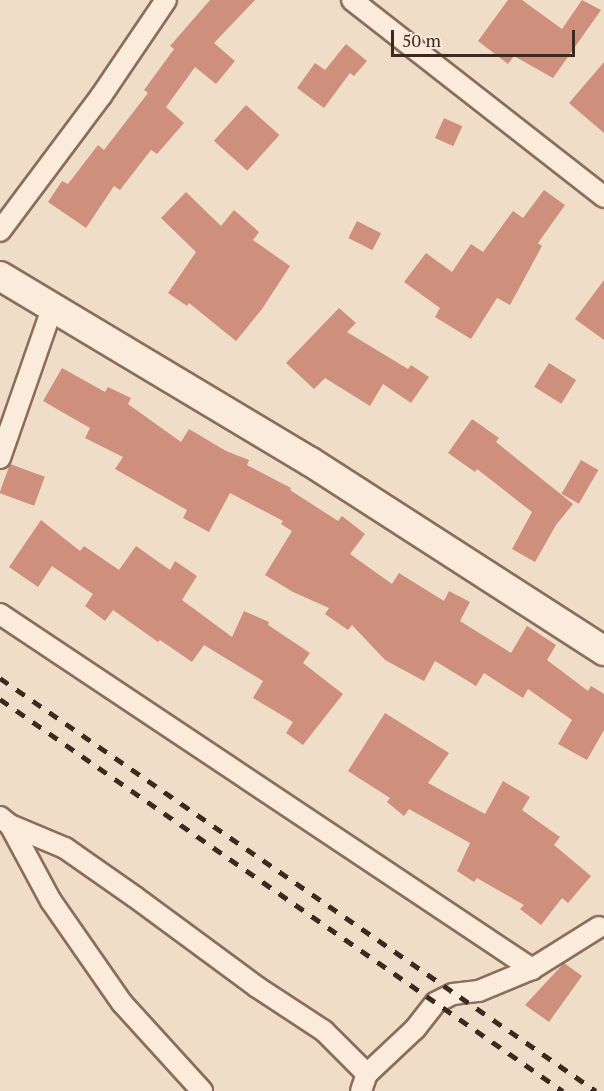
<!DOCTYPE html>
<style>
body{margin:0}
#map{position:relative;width:604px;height:1091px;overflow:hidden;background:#f0ddc7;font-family:"PT Serif",serif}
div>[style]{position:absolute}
.building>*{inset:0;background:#ce907c;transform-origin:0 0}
.roads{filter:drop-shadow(2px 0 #8c6d5c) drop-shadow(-2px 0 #8c6d5c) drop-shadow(0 2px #8c6d5c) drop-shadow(0 -2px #8c6d5c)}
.street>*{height:20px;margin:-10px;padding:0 10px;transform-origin:10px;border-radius:10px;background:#faebdb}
.secondary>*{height:28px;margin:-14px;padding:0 14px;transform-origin:14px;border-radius:14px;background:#faebdb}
.rail>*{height:4.5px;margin-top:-2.25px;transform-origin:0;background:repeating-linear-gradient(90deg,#3c2920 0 10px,transparent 0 20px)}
span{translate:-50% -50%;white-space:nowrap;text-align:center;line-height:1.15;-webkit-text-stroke:6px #f7e8d7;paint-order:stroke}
.scale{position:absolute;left:391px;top:30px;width:184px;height:27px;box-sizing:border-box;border:3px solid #3c2920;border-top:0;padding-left:8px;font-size:18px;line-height:21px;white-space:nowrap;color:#3c2920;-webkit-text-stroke:4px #f7e8d7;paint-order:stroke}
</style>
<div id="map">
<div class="building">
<div style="clip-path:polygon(210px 0,255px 0,214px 43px,235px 61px,216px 84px,195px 67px,166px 107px,184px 123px,157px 154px,151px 150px,120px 190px,114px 186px,86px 228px,48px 202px,62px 181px,68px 184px,98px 145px,104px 150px,148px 93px,144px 90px,174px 49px,170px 46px)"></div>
<div style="clip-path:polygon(508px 0,522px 0,562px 29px,582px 0,601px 10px,553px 78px,514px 56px,508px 64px,478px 41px)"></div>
<div style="clip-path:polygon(346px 44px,367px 61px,354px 76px,350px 73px,324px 108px,297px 88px,315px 63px,325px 70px)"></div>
<div style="clip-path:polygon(604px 62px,604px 133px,569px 103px)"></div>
<div style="left:246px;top:105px;width:45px;height:48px;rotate:42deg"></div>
<div style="left:444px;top:118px;width:20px;height:22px;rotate:24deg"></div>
<div style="clip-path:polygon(544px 190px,565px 205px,538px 243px,542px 246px,510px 305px,497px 298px,471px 339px,435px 317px,440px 308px,404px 282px,426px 253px,452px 272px,471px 244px,483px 252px,513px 211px,523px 218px)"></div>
<div style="clip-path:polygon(186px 192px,221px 226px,234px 210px,259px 232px,253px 240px,290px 266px,262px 309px,236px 341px,189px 303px,187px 306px,168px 293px,196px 252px,161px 218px)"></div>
<div style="left:357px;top:221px;width:27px;height:19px;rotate:27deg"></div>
<div style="clip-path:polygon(604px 280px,604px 340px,575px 319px)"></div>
<div style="clip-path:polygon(339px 308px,356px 323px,347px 332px,408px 369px,411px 365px,429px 377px,411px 403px,383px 384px,370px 406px,325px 378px,314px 389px,286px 363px)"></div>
<div style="left:549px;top:363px;width:32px;height:28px;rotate:32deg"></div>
<div style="clip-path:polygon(62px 368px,105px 392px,108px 387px,131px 398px,128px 404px,181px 442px,189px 429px,226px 451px,249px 460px,247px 465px,291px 488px,290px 490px,338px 521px,342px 516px,365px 534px,350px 554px,392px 584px,399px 573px,444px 601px,449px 591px,470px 602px,460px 621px,511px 653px,527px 626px,556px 645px,547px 660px,588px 691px,591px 686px,604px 694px,604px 730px,587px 760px,558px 744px,572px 720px,528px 689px,523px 698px,484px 673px,476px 686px,435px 661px,424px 681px,385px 660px,352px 625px,348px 630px,325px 614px,329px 608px,293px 592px,265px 575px,292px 531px,281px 524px,283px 521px,230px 493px,209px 532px,183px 518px,187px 510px,115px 469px,123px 457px,85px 438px,90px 428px,43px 401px)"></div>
<div style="clip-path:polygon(472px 419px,499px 438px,496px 442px,573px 504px,556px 525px,535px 562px,512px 549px,532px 512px,477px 469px,475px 472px,448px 453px)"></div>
<div style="left:581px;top:460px;width:20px;height:39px;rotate:30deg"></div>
<div style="left:10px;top:464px;width:37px;height:31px;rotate:20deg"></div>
<div style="clip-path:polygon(41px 520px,80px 551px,84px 546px,119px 570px,136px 546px,170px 570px,175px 561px,197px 576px,182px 600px,232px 637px,244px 611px,269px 622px,268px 625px,310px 653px,303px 663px,343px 694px,303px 745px,286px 733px,293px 722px,253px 698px,263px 681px,204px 645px,192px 662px,160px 640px,158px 642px,113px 610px,105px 621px,85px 606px,93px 594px,52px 566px,38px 587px,9px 567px)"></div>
<div style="clip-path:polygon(385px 713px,449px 753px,428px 783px,485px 814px,503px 781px,530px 797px,522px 810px,560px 837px,554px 845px,591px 876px,568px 903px,562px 898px,541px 925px,520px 909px,524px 905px,477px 878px,474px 882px,457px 871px,470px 843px,409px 809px,404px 816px,387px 802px,390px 798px,348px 771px)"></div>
<div style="clip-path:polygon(564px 963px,582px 976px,549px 1022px,525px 1005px)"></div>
</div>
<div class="roads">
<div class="street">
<div style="left:352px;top:0;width:320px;rotate:38deg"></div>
<div style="left:0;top:231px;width:169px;rotate:-53.2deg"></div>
<div style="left:101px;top:96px;width:116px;rotate:-55.9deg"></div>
<div style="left:0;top:458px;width:158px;rotate:-70.8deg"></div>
<div style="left:0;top:614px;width:640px;rotate:33.71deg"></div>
<div style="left:532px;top:969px;width:79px;rotate:-32.1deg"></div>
<div style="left:0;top:817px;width:13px;rotate:39deg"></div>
<div style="left:10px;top:825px;width:60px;rotate:22.7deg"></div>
<div style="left:65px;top:848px;width:85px;rotate:35deg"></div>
<div style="left:135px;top:897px;width:152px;rotate:36.4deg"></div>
<div style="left:257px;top:987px;width:80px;rotate:33.3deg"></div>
<div style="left:324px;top:1031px;width:61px;rotate:45deg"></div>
<div style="left:10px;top:825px;width:86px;rotate:61.7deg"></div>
<div style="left:51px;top:901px;width:124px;rotate:55.2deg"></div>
<div style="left:122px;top:1003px;width:119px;rotate:47.7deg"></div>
<div style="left:361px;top:1091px;width:18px;rotate:-71deg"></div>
<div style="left:367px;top:1074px;width:66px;rotate:-43.2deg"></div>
<div style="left:415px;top:1029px;width:33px;rotate:-52deg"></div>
<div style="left:435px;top:1003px;width:20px;rotate:-27deg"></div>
<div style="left:453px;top:994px;width:26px;rotate:-7deg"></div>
<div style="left:479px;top:991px;width:57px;rotate:-22.5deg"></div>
</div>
<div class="secondary">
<div style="left:0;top:276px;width:362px;rotate:30.9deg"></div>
<div style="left:311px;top:462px;width:349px;rotate:32.8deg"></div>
</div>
</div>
<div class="rail">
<div style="left:0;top:678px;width:725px;rotate:34.72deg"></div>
<div style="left:0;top:699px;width:686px;rotate:34.85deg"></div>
</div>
<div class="scale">50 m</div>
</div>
